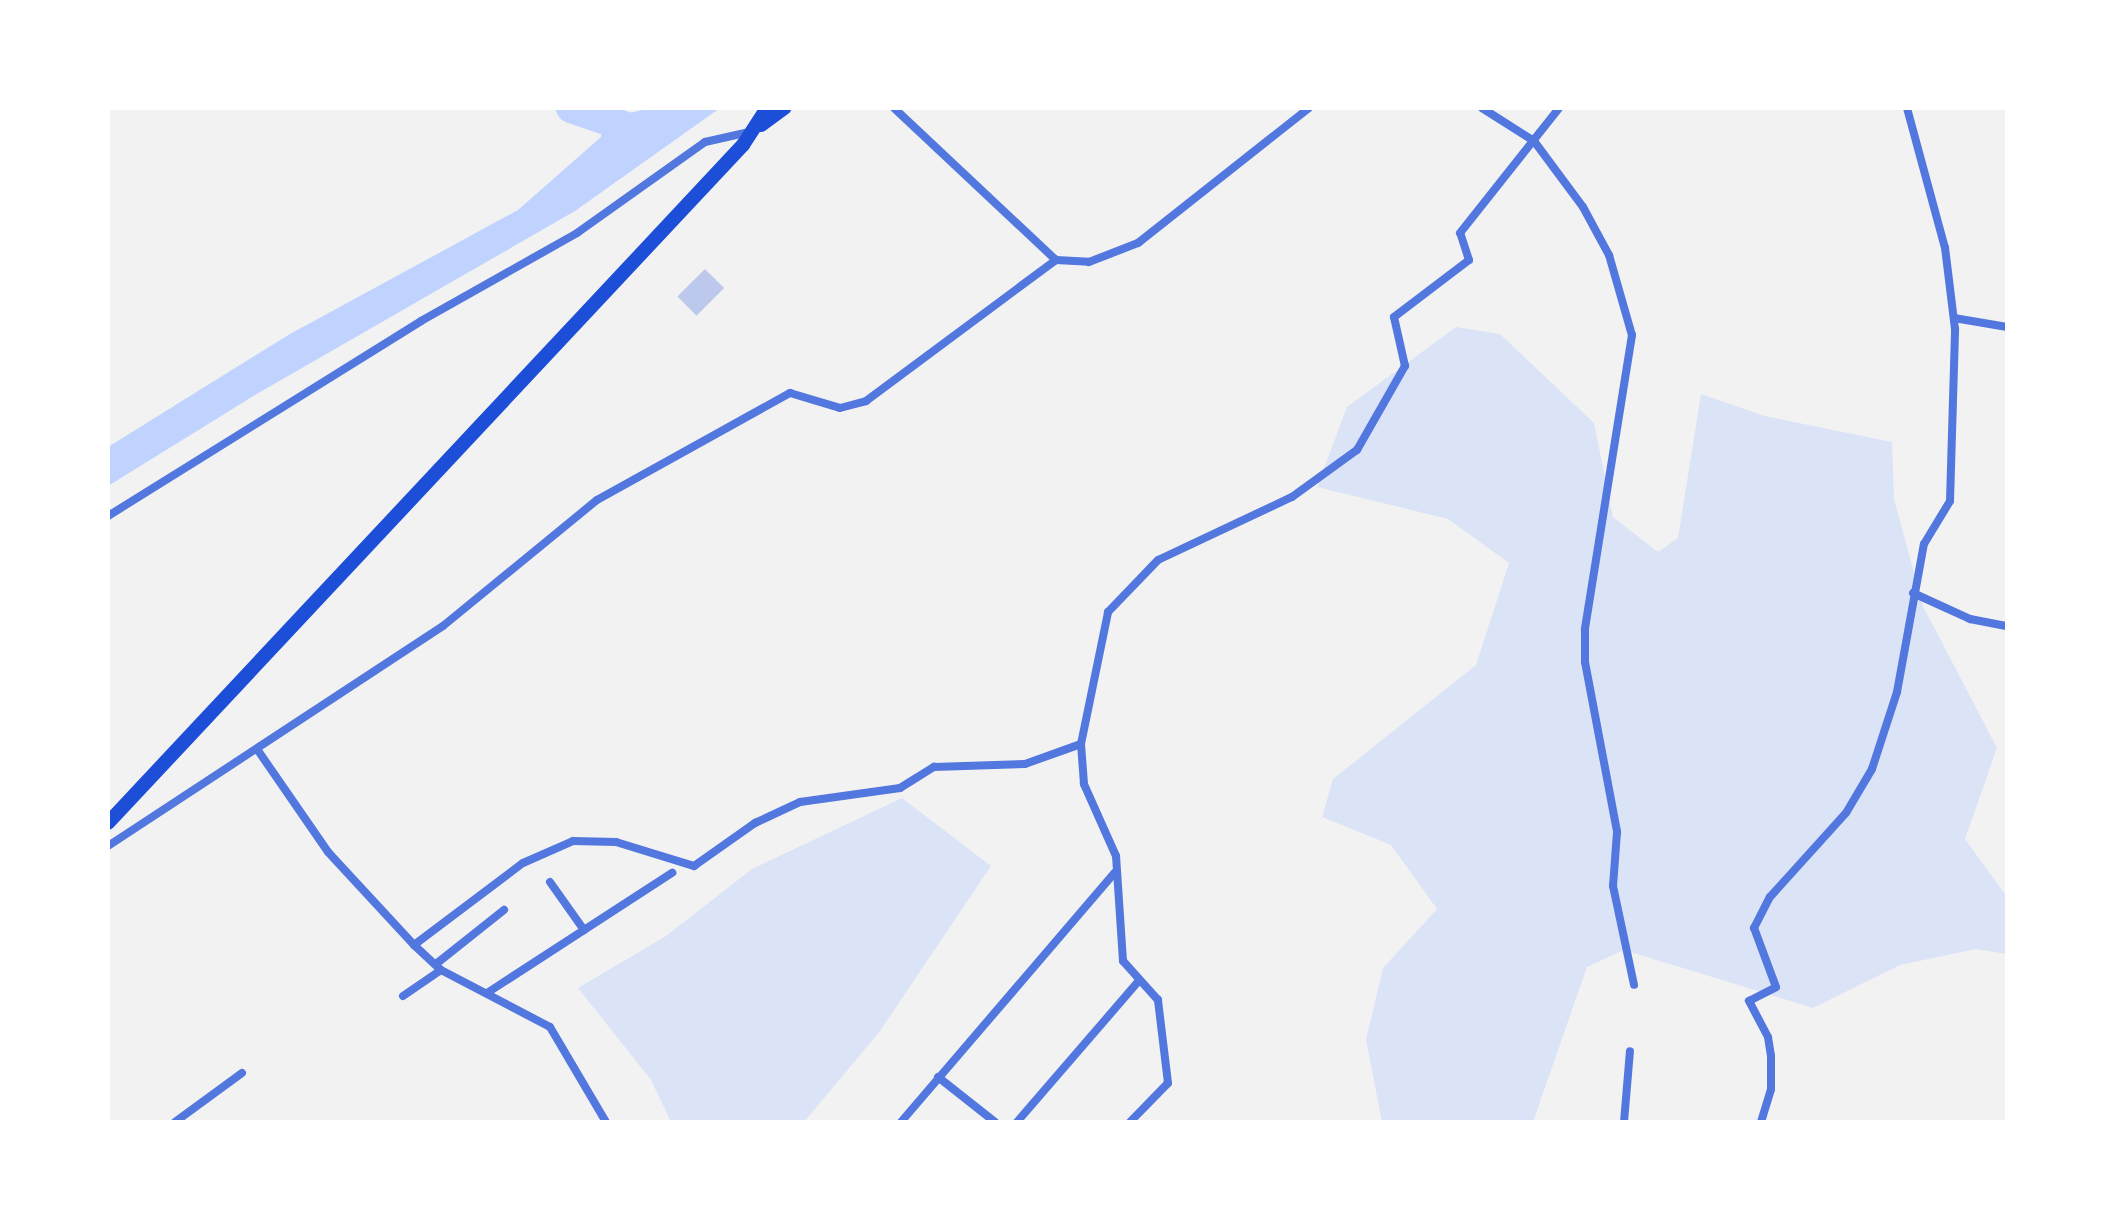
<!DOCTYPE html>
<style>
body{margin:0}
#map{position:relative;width:2115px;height:1230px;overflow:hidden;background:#f2f2f2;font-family:Lato,sans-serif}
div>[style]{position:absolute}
.green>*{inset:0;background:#dbe4f7}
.water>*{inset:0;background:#bfd3fe}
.river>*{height:30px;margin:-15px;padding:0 15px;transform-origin:15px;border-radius:15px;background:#bfd3fe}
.building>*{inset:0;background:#bdc9ec;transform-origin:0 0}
.minor>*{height:8px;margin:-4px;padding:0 4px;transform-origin:4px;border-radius:4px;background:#5277de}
.secondary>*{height:14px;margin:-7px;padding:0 7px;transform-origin:7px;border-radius:7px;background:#1d4ed8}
span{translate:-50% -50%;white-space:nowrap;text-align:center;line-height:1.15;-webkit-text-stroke:8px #fff;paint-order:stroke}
.frame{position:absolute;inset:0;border:110px solid #fff;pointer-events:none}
</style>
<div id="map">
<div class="green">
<div style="clip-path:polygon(1456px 327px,1500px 334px,1594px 423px,1613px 517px,1658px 552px,1678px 538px,1701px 394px,1765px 416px,1892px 442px,1894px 499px,1923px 606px,1997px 748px,1965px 839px,2007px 897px,2007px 954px,1976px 949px,1900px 965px,1813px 1008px,1624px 950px,1587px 967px,1533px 1122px,1382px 1122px,1366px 1040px,1383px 968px,1437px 909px,1391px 845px,1322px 817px,1333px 779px,1476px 665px,1509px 563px,1448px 519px,1317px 487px,1347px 407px)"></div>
<div style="clip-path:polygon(902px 798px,991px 866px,880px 1031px,804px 1122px,671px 1122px,651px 1080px,578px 988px,666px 936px,752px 869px)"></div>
</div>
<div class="water">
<div style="clip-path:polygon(651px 108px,720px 108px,575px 211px,255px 395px,108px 486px,108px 447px,290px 334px,518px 210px,601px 137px,603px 112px,625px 114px)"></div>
</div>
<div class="river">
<div style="left:571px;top:108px;width:74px;rotate:18.9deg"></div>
</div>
<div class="building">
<div style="left:705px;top:269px;width:27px;height:39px;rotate:45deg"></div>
</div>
<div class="minor">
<div style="left:894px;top:108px;width:222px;rotate:43.2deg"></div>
<div style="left:1056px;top:260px;width:33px;rotate:3deg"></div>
<div style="left:1089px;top:262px;width:53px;rotate:-21.2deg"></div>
<div style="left:1138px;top:243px;width:218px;rotate:-38.3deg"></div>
<div style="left:1482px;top:108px;width:62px;rotate:32.4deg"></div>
<div style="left:1534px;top:141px;width:82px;rotate:53.4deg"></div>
<div style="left:1583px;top:207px;width:55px;rotate:61.6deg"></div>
<div style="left:1609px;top:255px;width:83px;rotate:74deg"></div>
<div style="left:1632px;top:335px;width:298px;rotate:99.1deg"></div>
<div style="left:1585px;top:629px;width:33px;rotate:90deg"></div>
<div style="left:1585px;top:662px;width:173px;rotate:79.3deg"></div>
<div style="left:1617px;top:832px;width:54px;rotate:94.2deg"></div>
<div style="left:1613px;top:886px;width:101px;rotate:78deg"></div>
<div style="left:1954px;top:318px;width:54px;rotate:9.6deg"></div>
<div style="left:108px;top:516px;width:369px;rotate:-31.9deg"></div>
<div style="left:421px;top:321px;width:179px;rotate:-29.4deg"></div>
<div style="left:577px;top:233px;width:157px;rotate:-35.4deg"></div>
<div style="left:705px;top:142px;width:50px;rotate:-12.7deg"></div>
<div style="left:1913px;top:593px;width:63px;rotate:24.5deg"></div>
<div style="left:1970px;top:619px;width:38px;rotate:11deg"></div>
<div style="left:257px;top:749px;width:125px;rotate:55.4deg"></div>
<div style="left:328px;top:852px;width:127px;rotate:47.2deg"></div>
<div style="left:414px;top:945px;width:37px;rotate:43deg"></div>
<div style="left:441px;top:970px;width:123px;rotate:27.6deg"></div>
<div style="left:550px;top:1027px;width:110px;rotate:59.5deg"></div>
<div style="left:108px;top:846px;width:401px;rotate:-33.3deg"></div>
<div style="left:443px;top:626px;width:199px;rotate:-39.3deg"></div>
<div style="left:597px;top:500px;width:221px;rotate:-29deg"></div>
<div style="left:790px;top:393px;width:52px;rotate:16.7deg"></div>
<div style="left:840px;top:408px;width:27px;rotate:-15deg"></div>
<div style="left:866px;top:401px;width:237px;rotate:-36.6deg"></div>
<div style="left:550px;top:882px;width:59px;rotate:54.7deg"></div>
<div style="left:414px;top:945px;width:136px;rotate:-37deg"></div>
<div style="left:523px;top:863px;width:55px;rotate:-23.7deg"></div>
<div style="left:573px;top:841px;width:43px;rotate:1.3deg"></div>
<div style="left:616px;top:842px;width:82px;rotate:17.1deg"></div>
<div style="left:694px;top:866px;width:75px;rotate:-35.2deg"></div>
<div style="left:755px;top:823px;width:50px;rotate:-25deg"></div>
<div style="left:800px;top:802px;width:101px;rotate:-8deg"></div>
<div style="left:900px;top:788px;width:40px;rotate:-32deg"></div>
<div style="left:934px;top:767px;width:91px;rotate:-1.9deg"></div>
<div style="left:1025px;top:764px;width:59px;rotate:-19.7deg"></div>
<div style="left:436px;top:964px;width:87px;rotate:-38.5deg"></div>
<div style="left:487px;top:993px;width:221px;rotate:-33deg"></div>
<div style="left:403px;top:996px;width:46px;rotate:-34.4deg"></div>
<div style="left:938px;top:1077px;width:73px;rotate:38.3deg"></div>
<div style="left:175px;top:1122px;width:83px;rotate:-36.2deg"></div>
<div style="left:901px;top:1122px;width:329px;rotate:-49.4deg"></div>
<div style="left:1017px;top:1122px;width:185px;rotate:-49.2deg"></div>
<div style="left:1130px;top:1122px;width:54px;rotate:-45.7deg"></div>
<div style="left:1168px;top:1083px;width:84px;rotate:-96.9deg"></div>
<div style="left:1158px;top:1000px;width:52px;rotate:-131.9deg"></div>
<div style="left:1123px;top:961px;width:105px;rotate:-93.8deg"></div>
<div style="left:1116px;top:856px;width:79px;rotate:-114deg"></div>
<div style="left:1084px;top:784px;width:40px;rotate:-94.3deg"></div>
<div style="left:1081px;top:744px;width:135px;rotate:-78.4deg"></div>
<div style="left:1108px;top:612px;width:72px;rotate:-46.1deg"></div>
<div style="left:1158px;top:560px;width:148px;rotate:-25.2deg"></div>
<div style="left:1292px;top:497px;width:80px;rotate:-35.9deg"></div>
<div style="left:1357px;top:450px;width:97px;rotate:-60.3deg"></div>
<div style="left:1405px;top:366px;width:50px;rotate:-102.7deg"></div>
<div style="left:1394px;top:317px;width:94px;rotate:-37.2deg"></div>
<div style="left:1469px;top:260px;width:28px;rotate:-108deg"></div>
<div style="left:1460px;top:233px;width:159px;rotate:-51.6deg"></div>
<div style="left:1624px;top:1122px;width:71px;rotate:-85.2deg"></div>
<div style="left:1761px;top:1122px;width:34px;rotate:-73deg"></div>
<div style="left:1771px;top:1089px;width:33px;rotate:-90deg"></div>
<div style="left:1771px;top:1056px;width:19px;rotate:-99deg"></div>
<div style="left:1768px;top:1037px;width:41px;rotate:-117.8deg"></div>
<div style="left:1749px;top:1001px;width:30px;rotate:-27deg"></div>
<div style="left:1776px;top:987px;width:63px;rotate:-110.4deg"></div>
<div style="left:1754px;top:928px;width:35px;rotate:-63deg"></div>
<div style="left:1770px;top:897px;width:113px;rotate:-47.9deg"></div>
<div style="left:1846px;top:813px;width:51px;rotate:-59.4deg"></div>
<div style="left:1872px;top:769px;width:81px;rotate:-72deg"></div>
<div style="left:1897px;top:692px;width:150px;rotate:-79.7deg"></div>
<div style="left:1924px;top:544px;width:50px;rotate:-58.8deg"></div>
<div style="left:1950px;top:501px;width:172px;rotate:-88.3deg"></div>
<div style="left:1955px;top:329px;width:82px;rotate:-97deg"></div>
<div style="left:1945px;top:248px;width:145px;rotate:-105.2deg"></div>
</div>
<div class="secondary">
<div style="left:761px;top:125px;width:29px;rotate:-36deg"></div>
<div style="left:108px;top:823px;width:929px;rotate:-46.88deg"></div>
<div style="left:743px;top:145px;width:44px;rotate:-57deg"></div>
</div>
<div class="frame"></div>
</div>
